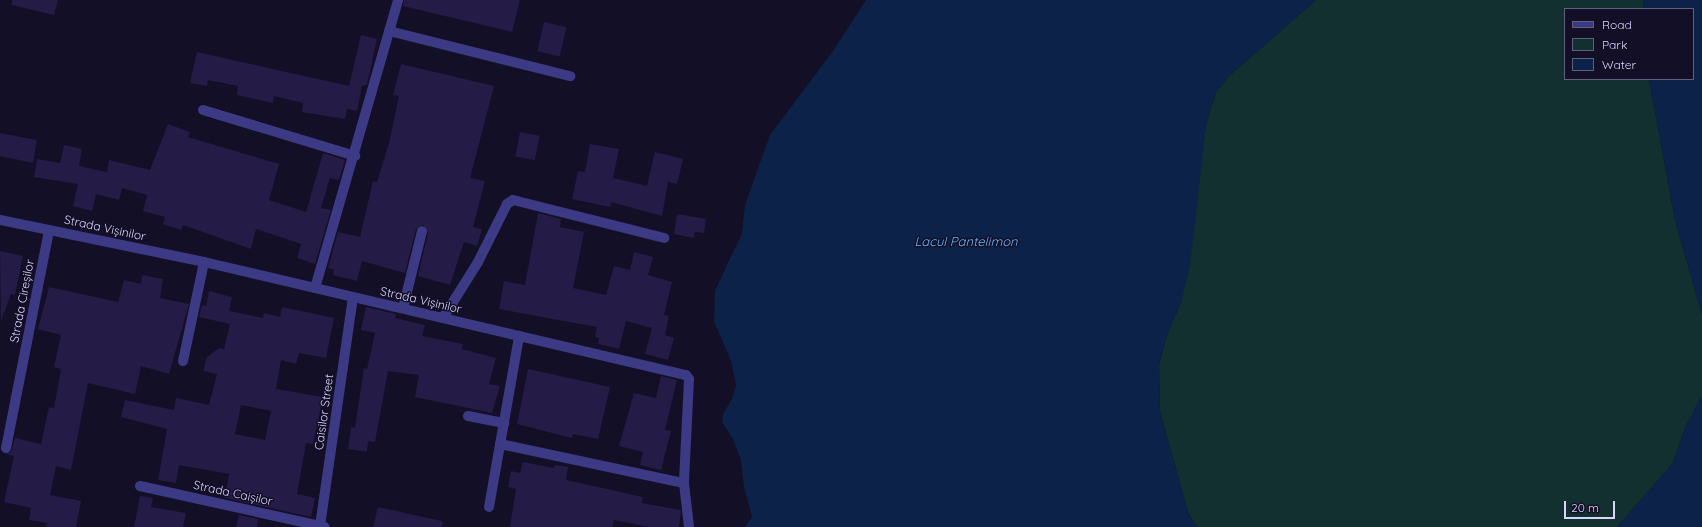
<!DOCTYPE html>
<meta charset="utf-8">
<style>
body{margin:0}
#map{position:relative;width:1702px;height:527px;overflow:hidden;background:#130f26;font-family:Quicksand,sans-serif}
div>[style]{position:absolute}
.green>*{inset:0;background:#12302f}
.water>*{inset:0;background:#0c2248}
.building>*{inset:0;background:#241b47;transform-origin:0 0}
.minor>*{height:10px;margin:-5px;padding:0 5px;transform-origin:5px;border-radius:5px;background:#3d3a85}
span{translate:-50% -50%;white-space:nowrap;text-align:center;line-height:1.15;-webkit-text-stroke:3px #130f26;paint-order:stroke}
.street-label{font-size:12px;color:#d9d4ff}
.water-label{font-size:13px;color:#62b6ff;font-style:italic}
.legend{position:absolute;left:1564px;top:8px;width:130px;height:72px;box-sizing:border-box;background:#130f26;border:1px solid #625e7d;margin:0;padding:5px 7px;list-style:none;font-size:12px;color:#d9d4ff}
.legend li{display:flex;align-items:center;gap:8px;height:20px}
.legend b{width:20px;border:1px solid #625e7d}
.scale{position:absolute;left:1564px;top:501px;width:51px;height:18px;box-sizing:border-box;border:2px solid #d9d4ff;border-top:0;padding-left:5px;font-size:12px;line-height:14px;white-space:nowrap;color:#d9d4ff;-webkit-text-stroke:3px #130f26;paint-order:stroke}
</style>
<div id="map">
<div class="green">
<div style="clip-path:polygon(1316px 0,1643px 0,1644px 9px,1565px 9px,1565px 79px,1649px 79px,1675px 220px,1702px 315px,1702px 395px,1686px 426px,1673px 463px,1617px 527px,1197px 527px,1188px 513px,1160px 411px,1159px 365px,1167px 334px,1181px 303px,1206px 125px,1216px 92px,1229px 76px)"></div>
</div>
<div class="water">
<div style="clip-path:polygon(866px 0,1316px 0,1229px 76px,1216px 92px,1206px 125px,1190px 266px,1181px 303px,1167px 334px,1159px 365px,1160px 411px,1188px 513px,1197px 527px,745px 527px,752px 517px,744px 487px,741px 460px,733px 439px,722px 422px,724px 412px,732px 399px,736px 385px,731px 361px,714px 321px,715px 291px,742px 233px,745px 205px,770px 135px,833px 51px)"></div>
<div style="clip-path:polygon(1643px 0,1702px 0,1702px 315px,1675px 220px,1649px 79px,1693px 79px,1693px 9px,1644px 9px)"></div>
<div style="clip-path:polygon(1702px 395px,1702px 527px,1617px 527px,1673px 463px,1686px 426px)"></div>
</div>
<div class="building">
<div style="clip-path:polygon(12px 0,58px 0,54px 15px,12px 5px)"></div>
<div style="clip-path:polygon(404px 0,520px 0,512px 32px,403px 6px)"></div>
<div style="left:544px;top:22px;width:23px;height:30px;rotate:13deg"></div>
<div style="clip-path:polygon(361px 35px,377px 39px,367px 85px,362px 86px,357px 111px,347px 109px,345px 119px,302px 112px,303px 103px,274px 96px,273px 103px,237px 95px,238px 86px,208px 80px,207px 86px,190px 83px,197px 52px,349px 86px)"></div>
<div style="clip-path:polygon(401px 64px,494px 86px,470px 178px,485px 181px,473px 227px,482px 229px,477px 246px,464px 242px,450px 285px,418px 276px,428px 233px,423px 225px,416px 229px,405px 273px,362px 261px,357px 281px,333px 275px,334px 270px,328px 268px,338px 232px,360px 237px,373px 181px,377px 182px,389px 143px,399px 96px,393px 95px)"></div>
<div style="clip-path:polygon(168px 124px,190px 132px,188px 137px,279px 164px,269px 200px,306px 212px,323px 153px,345px 160px,339px 180px,330px 178px,321px 208px,331px 210px,315px 264px,297px 258px,301px 244px,256px 229px,251px 249px,183px 225px,181px 230px,163px 224px,165px 217px,143px 211px,147px 195px,122px 188px,119px 200px,96px 194px,92px 211px,73px 206px,78px 184px,34px 177px,37px 159px,60px 163px,64px 145px,82px 149px,79px 166px,107px 172px,109px 160px,150px 170px)"></div>
<div style="left:520px;top:132px;width:20px;height:25px;rotate:11deg"></div>
<div style="clip-path:polygon(0 133px,37px 140px,33px 163px,0 156px)"></div>
<div style="clip-path:polygon(590px 144px,619px 149px,613px 178px,647px 186px,655px 152px,683px 159px,677px 184px,668px 182px,662px 216px,611px 202px,610px 207px,572px 199px,578px 171px,585px 172px)"></div>
<div style="clip-path:polygon(538px 213px,561px 219px,560px 227px,584px 232px,573px 288px,606px 295px,614px 266px,630px 270px,634px 252px,653px 257px,648px 275px,672px 282px,664px 315px,669px 316px,665px 335px,674px 338px,668px 360px,645px 354px,652px 328px,626px 321px,619px 349px,598px 344px,599px 338px,595px 337px,597px 327px,499px 309px,504px 281px,525px 285px)"></div>
<div style="clip-path:polygon(677px 214px,706px 219px,704px 233px,695px 232px,694px 238px,674px 234px)"></div>
<div style="clip-path:polygon(0 251px,23px 256px,15px 295px,11px 294px,1px 321px)"></div>
<div style="clip-path:polygon(142px 275px,163px 279px,160px 298px,189px 304px,169px 374px,141px 366px,135px 394px,88px 383px,71px 470px,56px 466px,50px 495px,81px 501px,76px 527px,46px 527px,47px 523px,29px 520px,31px 508px,4px 502px,14px 456px,6px 454px,11px 452px,15px 438px,41px 444px,49px 407px,54px 408px,61px 369px,54px 367px,61px 335px,38px 329px,49px 287px,118px 302px,124px 280px,141px 284px)"></div>
<div style="clip-path:polygon(evenodd,209px 291px,232px 297px,229px 311px,263px 318px,264px 313px,280px 317px,282px 307px,334px 318px,326px 358px,299px 353px,296px 364px,281px 360px,276px 389px,323px 397px,313px 444px,306px 443px,297px 494px,315px 498px,311px 517px,225px 498px,229px 474px,179px 465px,176px 483px,158px 480px,167px 429px,121px 417px,125px 400px,174px 410px,176px 398px,209px 405px,217px 374px,203px 371px,207px 357px,219px 348px,224px 349px,230px 324px,199px 317px,202px 305px,206px 306px,209px 291px,241px 405px,271px 411px,265px 440px,235px 434px,241px 405px)"></div>
<div style="clip-path:polygon(366px 307px,396px 314px,395px 318px,425px 325px,422px 336px,463px 344px,462px 349px,496px 358px,489px 384px,500px 386px,492px 413px,415px 397px,419px 375px,388px 371px,375px 442px,368px 441px,367px 452px,348px 449px,351px 427px,355px 428px,364px 368px,367px 369px,375px 333px,361px 330px)"></div>
<div style="clip-path:polygon(528px 369px,610px 387px,598px 439px,573px 434px,572px 438px,517px 424px)"></div>
<div style="clip-path:polygon(661px 376px,677px 380px,665px 430px,671px 431px,661px 470px,640px 465px,643px 452px,619px 446px,634px 393px,656px 398px)"></div>
<div style="clip-path:polygon(523px 462px,554px 468px,555px 465px,568px 467px,566px 480px,643px 497px,642px 503px,681px 510px,679px 527px,649px 527px,614px 520px,612px 527px,510px 527px,516px 489px,508px 487px,511px 471px,520px 473px)"></div>
<div style="clip-path:polygon(140px 496px,153px 498px,151px 507px,186px 513px,183px 527px,134px 527px)"></div>
<div style="clip-path:polygon(378px 507px,442px 521px,442px 527px,373px 527px)"></div>
<div style="clip-path:polygon(239px 515px,258px 519px,257px 527px,236px 527px)"></div>
</div>
<div class="minor">
<div style="left:389px;top:31px;width:187px;rotate:14deg"></div>
<div style="left:203px;top:110px;width:159px;rotate:16.8deg"></div>
<div style="left:0;top:220px;width:208px;rotate:11.6deg"></div>
<div style="left:204px;top:262px;width:495px;rotate:13.2deg"></div>
<div style="left:686px;top:375px;width:5px;rotate:53deg"></div>
<div style="left:689px;top:379px;width:104px;rotate:92.8deg"></div>
<div style="left:684px;top:483px;width:44px;rotate:83.5deg"></div>
<div style="left:315px;top:288px;width:300px;rotate:-73.9deg"></div>
<div style="left:403px;top:308px;width:79px;rotate:-76.1deg"></div>
<div style="left:443px;top:318px;width:66px;rotate:-58deg"></div>
<div style="left:478px;top:262px;width:65px;rotate:-63.4deg"></div>
<div style="left:507px;top:204px;width:7px;rotate:-34deg"></div>
<div style="left:513px;top:200px;width:156px;rotate:14.1deg"></div>
<div style="left:183px;top:361px;width:101px;rotate:-78deg"></div>
<div style="left:468px;top:416px;width:37px;rotate:11deg"></div>
<div style="left:500px;top:444px;width:188px;rotate:12deg"></div>
<div style="left:6px;top:448px;width:222px;rotate:-78.8deg"></div>
<div style="left:140px;top:486px;width:189px;rotate:12.5deg"></div>
<div style="left:489px;top:507px;width:174px;rotate:-80deg"></div>
<div style="left:320px;top:526px;width:231px;rotate:-81.8deg"></div>
</div>
<div class="street-label">
<span style="left:105px;top:228px;rotate:12deg">Strada Vișinilor</span>
<span style="left:421px;top:300px;rotate:13deg">Strada Vișinilor</span>
<span style="left:22px;top:301px;rotate:-79deg">Strada Cireșilor</span>
<span style="left:324px;top:412px;rotate:-82deg">Caisilor Street</span>
<span style="left:233px;top:493px;rotate:12deg">Strada Caișilor</span>
</div>
<div class="water-label">
<span style="left:966px;top:241px">Lacul Pantelimon</span>
</div>
<ul class="legend">
<li><b style="height:5px;background:#3d3a85"></b>Road</li>
<li><b style="height:11px;background:#12302f"></b>Park</li>
<li><b style="height:11px;background:#0c2248"></b>Water</li>
</ul>
<div class="scale">20 m</div>
</div>
